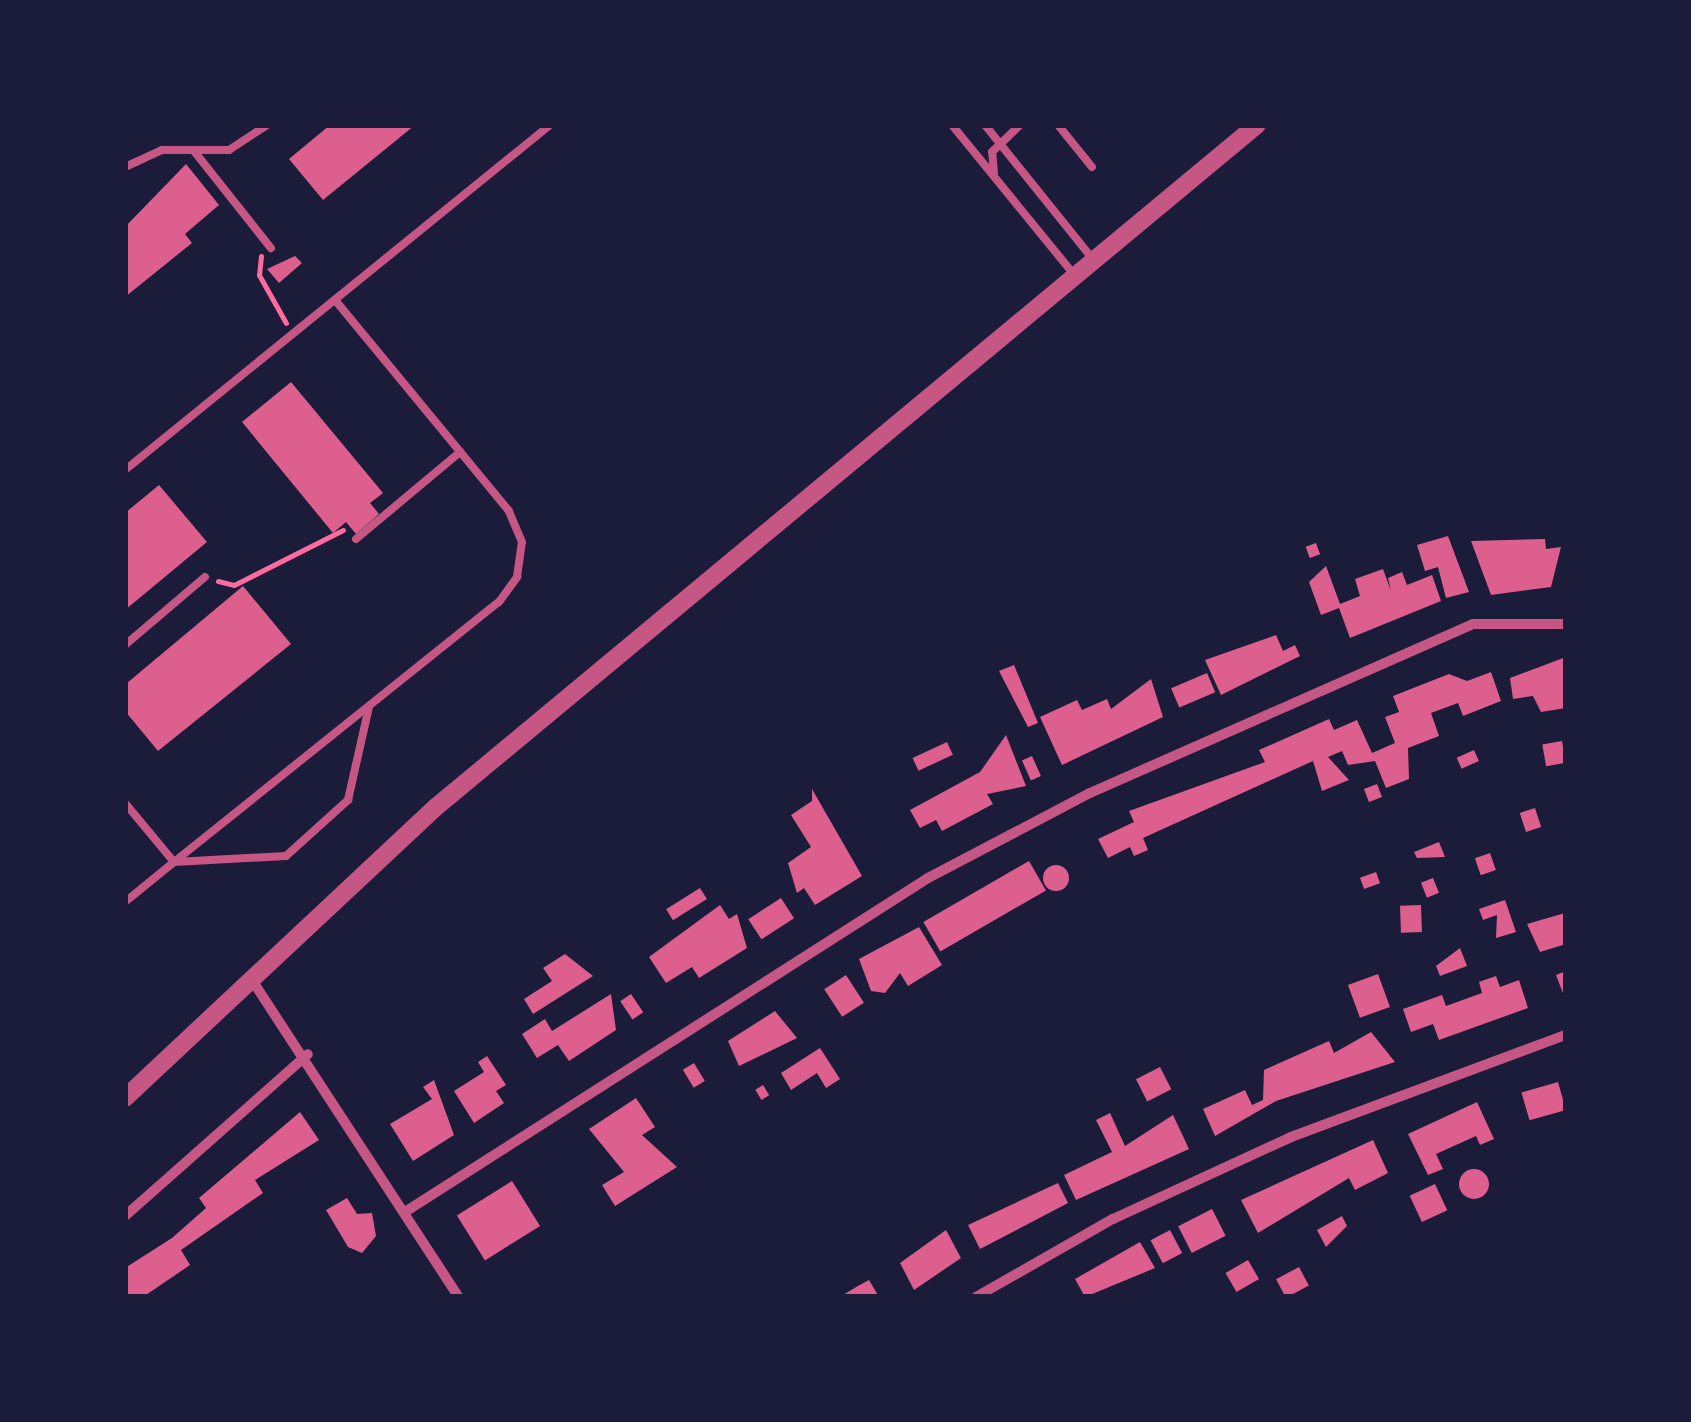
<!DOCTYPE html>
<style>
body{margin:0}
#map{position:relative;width:1691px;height:1422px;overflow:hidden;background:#1b1b3a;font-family:Commissioner,sans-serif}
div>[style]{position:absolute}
.building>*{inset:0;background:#dd5f8e;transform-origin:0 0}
.round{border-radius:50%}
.path>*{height:5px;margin:-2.5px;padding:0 2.5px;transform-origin:2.5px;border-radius:2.5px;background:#ff6b9d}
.service>*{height:8px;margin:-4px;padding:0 4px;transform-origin:4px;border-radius:4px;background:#c65784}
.minor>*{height:10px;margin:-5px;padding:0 5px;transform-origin:5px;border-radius:5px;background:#c65784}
.tertiary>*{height:18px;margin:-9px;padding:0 9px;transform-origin:9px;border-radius:9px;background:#c65784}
span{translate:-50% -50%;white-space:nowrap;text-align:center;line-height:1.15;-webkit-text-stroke:10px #1b1b3a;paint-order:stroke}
.frame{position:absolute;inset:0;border:128px solid #1b1b3a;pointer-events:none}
</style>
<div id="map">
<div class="building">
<div style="clip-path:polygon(330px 125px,415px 125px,323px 200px,289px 159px)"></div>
<div style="clip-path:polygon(186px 164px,219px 205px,185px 234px,192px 243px,125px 297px,125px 227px)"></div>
<div style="clip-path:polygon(295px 256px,302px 263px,279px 283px,267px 269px)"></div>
<div style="clip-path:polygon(291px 382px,383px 493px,370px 503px,379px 514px,356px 534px,346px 522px,333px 533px,242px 422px)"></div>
<div style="clip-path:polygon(159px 485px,207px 542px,125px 610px,125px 513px)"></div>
<div style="clip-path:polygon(1448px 536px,1469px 592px,1446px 598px,1438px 567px,1425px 571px,1417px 545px)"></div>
<div style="clip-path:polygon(1545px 539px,1546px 549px,1561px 547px,1551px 587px,1491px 595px,1471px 541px)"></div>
<div style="left:1316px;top:543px;width:12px;height:11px;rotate:70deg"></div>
<div style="clip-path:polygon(1326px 566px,1340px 604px,1360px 596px,1355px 579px,1383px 569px,1391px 591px,1388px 578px,1402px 572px,1407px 585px,1432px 575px,1441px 601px,1350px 638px,1339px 608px,1321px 615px,1309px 582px)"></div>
<div style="clip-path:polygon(243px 586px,291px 644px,158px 751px,125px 711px,127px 683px)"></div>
<div style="clip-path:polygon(1276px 635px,1283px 651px,1295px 645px,1300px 656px,1221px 695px,1205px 660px)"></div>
<div style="clip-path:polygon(1566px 657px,1566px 708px,1541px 712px,1533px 696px,1513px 699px,1510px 678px)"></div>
<div style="clip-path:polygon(1014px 665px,1038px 723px,1028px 727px,999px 671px)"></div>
<div style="clip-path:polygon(1491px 672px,1501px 701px,1463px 716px,1458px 703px,1431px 713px,1439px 736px,1408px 748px,1409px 779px,1386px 788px,1375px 761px,1348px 765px,1342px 751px,1328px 757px,1349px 780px,1322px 791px,1313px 761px,1143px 838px,1148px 850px,1134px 856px,1130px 847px,1108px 858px,1098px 839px,1134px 822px,1129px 811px,1265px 762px,1259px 750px,1329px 719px,1334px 730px,1357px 720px,1372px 753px,1395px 743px,1385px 717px,1399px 712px,1393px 696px,1449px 674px,1467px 681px)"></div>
<div style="left:1207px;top:673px;width:21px;height:39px;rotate:67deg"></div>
<div style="clip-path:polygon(1151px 679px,1163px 717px,1062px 765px,1040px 717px,1077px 700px,1082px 710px,1107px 699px,1111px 709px)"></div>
<div style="clip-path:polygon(1006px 735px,1026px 786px,987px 794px,993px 804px,942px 831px,936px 820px,920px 828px,910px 810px,980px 772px)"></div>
<div style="left:1562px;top:741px;width:22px;height:20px;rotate:80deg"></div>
<div style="left:947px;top:742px;width:14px;height:38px;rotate:65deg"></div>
<div style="left:1474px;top:750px;width:12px;height:19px;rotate:66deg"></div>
<div style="left:1032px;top:756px;width:22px;height:11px;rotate:66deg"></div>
<div style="left:1377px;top:784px;width:14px;height:14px;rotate:69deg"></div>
<div style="clip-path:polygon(812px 789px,862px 876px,815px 905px,804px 888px,797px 893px,788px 863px,811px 847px,791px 815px,812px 801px)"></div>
<div style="left:1535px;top:808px;width:20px;height:16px;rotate:72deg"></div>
<div style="clip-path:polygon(1439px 842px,1445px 857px,1417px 858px,1414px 852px)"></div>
<div style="left:1490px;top:853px;width:18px;height:16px;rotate:71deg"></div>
<div style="left:1029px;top:861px;width:34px;height:122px;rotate:60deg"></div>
<div class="round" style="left:1043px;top:865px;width:26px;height:26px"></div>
<div style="left:1376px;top:872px;width:12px;height:17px;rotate:70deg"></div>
<div style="left:1433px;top:878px;width:16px;height:13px;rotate:68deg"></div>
<div style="left:700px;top:888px;width:13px;height:40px;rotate:58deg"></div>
<div style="left:781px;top:898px;width:24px;height:39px;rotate:57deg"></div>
<div style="clip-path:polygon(1505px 900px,1516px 932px,1496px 938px,1497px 915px,1483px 920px,1479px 909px)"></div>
<div style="clip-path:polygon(720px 905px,729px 919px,737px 914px,747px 948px,699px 978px,692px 967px,666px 983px,649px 957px)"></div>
<div style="left:1421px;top:905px;width:27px;height:21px;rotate:88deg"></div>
<div style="clip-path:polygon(1565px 913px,1566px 944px,1540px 952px,1527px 924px)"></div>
<div style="clip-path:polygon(919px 927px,942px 965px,908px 986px,900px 973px,885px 993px,871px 991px,859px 959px)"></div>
<div style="clip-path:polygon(1460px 948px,1467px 966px,1440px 976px,1436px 966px)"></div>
<div style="clip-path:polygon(565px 954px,593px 976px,533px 1014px,524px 999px,552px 981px,543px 968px)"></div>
<div style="clip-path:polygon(1566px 971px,1566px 1001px,1556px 975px)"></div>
<div style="left:1378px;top:974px;width:35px;height:32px;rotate:70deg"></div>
<div style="left:846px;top:975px;width:33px;height:26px;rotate:57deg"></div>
<div style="clip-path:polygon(1496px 976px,1500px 987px,1519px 980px,1528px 1008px,1439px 1040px,1433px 1024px,1411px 1032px,1403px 1009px,1442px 995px,1446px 1006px,1482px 993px,1479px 982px)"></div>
<div style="clip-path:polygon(611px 994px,616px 1030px,569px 1061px,558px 1045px,537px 1058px,522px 1034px,545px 1019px,552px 1031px)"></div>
<div style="left:631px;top:994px;width:22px;height:13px;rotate:56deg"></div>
<div style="clip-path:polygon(775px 1011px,797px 1038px,739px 1066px,728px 1041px)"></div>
<div style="clip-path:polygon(1371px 1032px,1395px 1062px,1276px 1101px,1215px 1136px,1203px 1109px,1245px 1090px,1252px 1105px,1263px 1100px,1264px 1070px,1329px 1041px,1334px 1053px)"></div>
<div style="clip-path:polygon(820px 1048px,840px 1079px,826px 1088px,817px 1073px,791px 1090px,781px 1073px)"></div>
<div style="clip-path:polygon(487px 1056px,506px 1085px,496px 1091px,504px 1103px,474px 1123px,454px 1091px,484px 1072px,478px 1062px)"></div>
<div style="left:694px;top:1063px;width:21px;height:13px;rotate:59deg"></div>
<div style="left:1160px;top:1067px;width:25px;height:27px;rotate:63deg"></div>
<div style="clip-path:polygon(434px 1080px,454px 1135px,413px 1161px,390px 1124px,432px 1099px,423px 1087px)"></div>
<div style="left:1558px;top:1082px;width:29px;height:38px;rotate:74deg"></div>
<div style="left:763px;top:1085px;width:12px;height:9px;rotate:59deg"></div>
<div style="clip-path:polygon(636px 1098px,655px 1127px,642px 1135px,677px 1167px,615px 1206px,602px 1185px,624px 1172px,589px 1129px)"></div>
<div style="clip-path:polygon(1477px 1102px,1494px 1139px,1480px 1145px,1476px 1136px,1436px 1154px,1443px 1169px,1428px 1175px,1408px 1134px)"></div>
<div style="clip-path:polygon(300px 1112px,319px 1140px,255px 1180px,263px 1193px,181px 1250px,190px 1265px,143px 1297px,125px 1297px,125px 1268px,172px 1238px,206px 1208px,199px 1198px)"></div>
<div style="clip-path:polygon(1110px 1113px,1125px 1146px,1173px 1115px,1189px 1149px,1076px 1200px,1064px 1175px,1112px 1152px,1096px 1120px)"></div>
<div style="clip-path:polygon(1373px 1140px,1388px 1173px,1355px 1190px,1349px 1178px,1258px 1233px,1241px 1200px)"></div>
<div class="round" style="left:1459px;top:1169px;width:30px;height:30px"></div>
<div style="left:512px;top:1181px;width:53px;height:65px;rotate:58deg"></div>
<div style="clip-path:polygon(1058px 1183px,1068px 1203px,980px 1249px,968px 1225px)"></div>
<div style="left:1435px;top:1184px;width:29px;height:28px;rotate:65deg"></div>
<div style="clip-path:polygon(347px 1198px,357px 1214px,372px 1213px,376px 1236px,362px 1253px,348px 1247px,326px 1210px)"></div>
<div style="left:1212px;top:1209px;width:30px;height:38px;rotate:63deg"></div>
<div style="clip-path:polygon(1342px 1216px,1347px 1226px,1326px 1247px,1317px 1230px)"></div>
<div style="clip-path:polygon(946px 1230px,961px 1258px,914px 1290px,900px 1263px)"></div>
<div style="left:1170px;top:1230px;width:26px;height:22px;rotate:62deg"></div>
<div style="clip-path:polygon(1140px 1242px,1155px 1268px,1085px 1297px,1075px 1279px)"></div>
<div style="left:1248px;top:1260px;width:22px;height:26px;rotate:60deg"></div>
<div style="left:1299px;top:1267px;width:21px;height:26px;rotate:62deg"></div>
<div style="clip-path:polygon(869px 1280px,879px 1297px,840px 1297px,856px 1287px)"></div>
</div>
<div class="path">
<div style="left:261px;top:256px;width:19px;rotate:96deg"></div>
<div style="left:259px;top:275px;width:55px;rotate:60.6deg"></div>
<div style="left:218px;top:581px;width:16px;rotate:14deg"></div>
<div style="left:234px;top:585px;width:122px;rotate:-26.8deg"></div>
</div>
<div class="service">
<div style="left:952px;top:125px;width:190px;rotate:50.8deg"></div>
<div style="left:985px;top:125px;width:169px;rotate:51.2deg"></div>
<div style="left:1058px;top:125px;width:54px;rotate:51deg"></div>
<div style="left:194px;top:151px;width:124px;rotate:51.6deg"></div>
<div style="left:125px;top:167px;width:41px;rotate:-24.7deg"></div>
<div style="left:162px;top:150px;width:67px"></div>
<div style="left:229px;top:150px;width:45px;rotate:-33.3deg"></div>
<div style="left:994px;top:173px;width:21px;rotate:-95deg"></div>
<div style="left:992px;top:152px;width:39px;rotate:-44deg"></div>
<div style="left:125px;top:470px;width:547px;rotate:-39.07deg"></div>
<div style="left:356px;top:539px;width:136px;rotate:-39.9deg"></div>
<div style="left:125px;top:645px;width:105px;rotate:-40.4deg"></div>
<div style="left:125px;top:803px;width:77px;rotate:50.3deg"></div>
<div style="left:174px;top:862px;width:416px;rotate:-38.7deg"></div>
<div style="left:499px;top:602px;width:31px;rotate:-54deg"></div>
<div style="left:517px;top:577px;width:35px;rotate:-82deg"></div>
<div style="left:522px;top:542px;width:34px;rotate:-113deg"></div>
<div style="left:509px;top:511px;width:273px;rotate:-129.5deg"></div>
<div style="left:125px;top:902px;width:63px;rotate:-39.2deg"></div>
<div style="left:174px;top:862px;width:112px;rotate:-3.1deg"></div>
<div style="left:286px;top:856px;width:84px;rotate:-42.1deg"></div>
<div style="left:348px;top:800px;width:95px;rotate:-77.3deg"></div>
</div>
<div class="minor">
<div style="left:250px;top:977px;width:382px;rotate:56.9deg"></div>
<div style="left:408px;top:1210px;width:617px;rotate:-32.56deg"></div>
<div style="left:928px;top:878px;width:183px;rotate:-27.7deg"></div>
<div style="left:1090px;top:793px;width:419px;rotate:-23.8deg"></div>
<div style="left:1473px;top:624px;width:93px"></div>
<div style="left:125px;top:1216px;width:244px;rotate:-41.5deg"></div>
<div style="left:976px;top:1297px;width:158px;rotate:-29.7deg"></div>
<div style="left:1113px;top:1219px;width:196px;rotate:-24.7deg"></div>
<div style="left:1291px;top:1137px;width:293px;rotate:-20.4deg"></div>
</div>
<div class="tertiary">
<div style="left:125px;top:1098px;width:426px;rotate:-43.1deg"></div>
<div style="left:436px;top:807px;width:1067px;rotate:-39.72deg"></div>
</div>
<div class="frame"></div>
</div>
